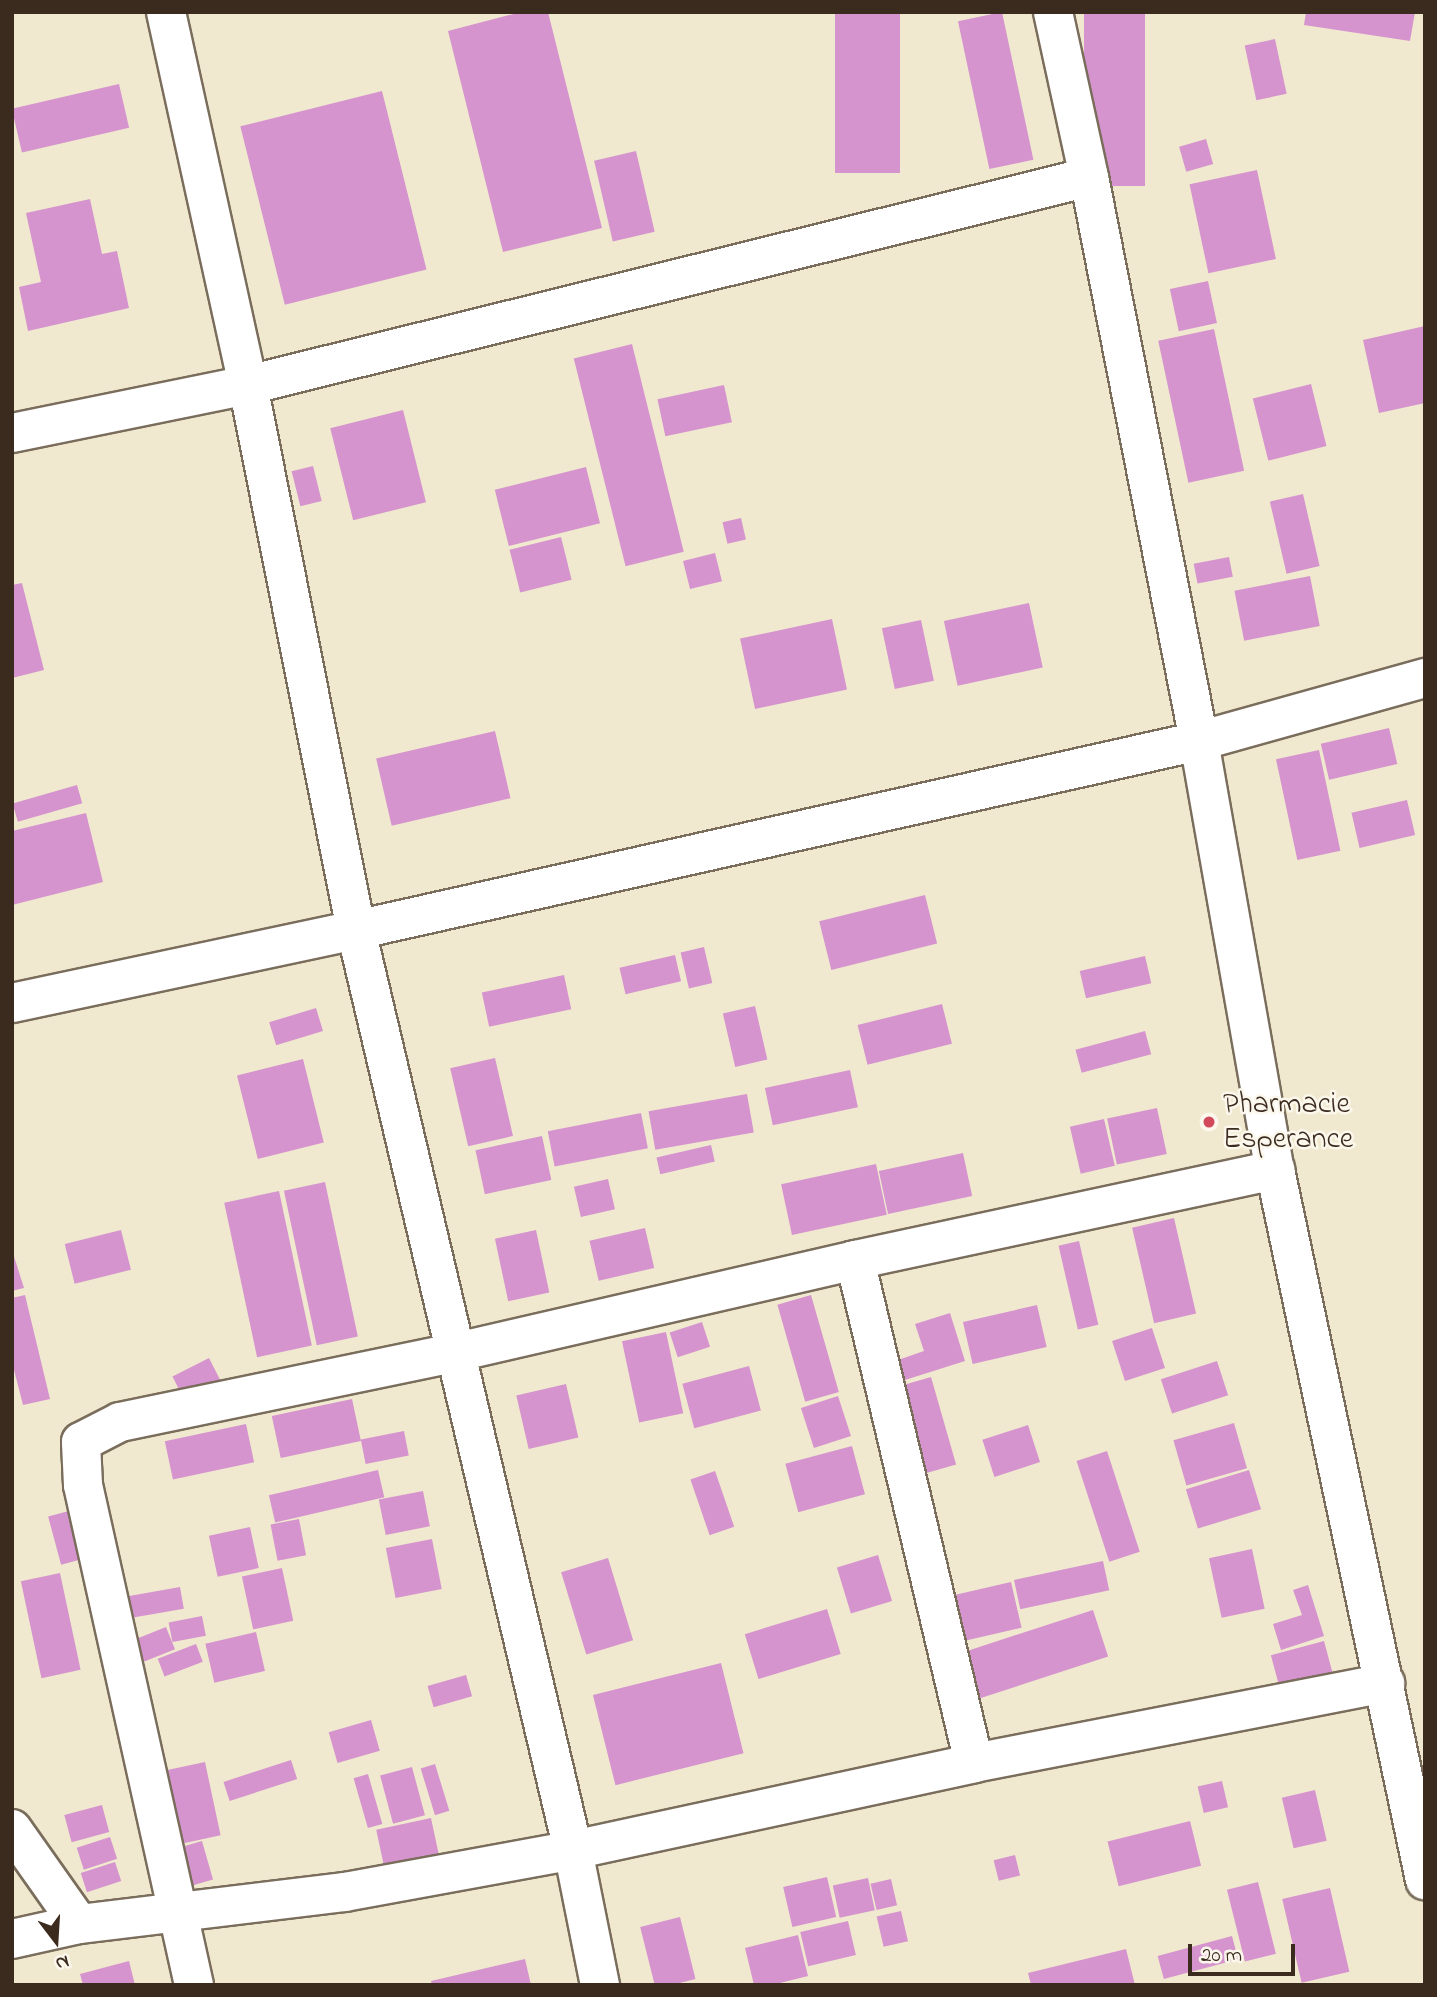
<!DOCTYPE html>
<style>
body{margin:0}
#map{position:relative;width:1437px;height:1997px;overflow:hidden;background:#f0e9cf;font-family:"Indie Flower",sans-serif}
div>[style]{position:absolute}
.building>*{inset:0;background:#d594ce;transform-origin:0 0}
.roads{filter:drop-shadow(2px 0 #7a6d5c) drop-shadow(-2px 0 #7a6d5c) drop-shadow(0 2px #7a6d5c) drop-shadow(0 -2px #7a6d5c)}
.minor>*{height:38px;margin:-19px;padding:0 19px;transform-origin:19px;border-radius:19px;background:#fff}
.dots>*{width:19px;height:19px;translate:-50% -50%;box-sizing:border-box;border:4px solid #fbf7ec;border-radius:50%}
span{translate:-50% -50%;white-space:nowrap;text-align:center;line-height:1.15;-webkit-text-stroke:5px #fbf7ec;paint-order:stroke}
.poi-label{font-size:30px;color:#3b2a1e}
.left{translate:0 -50%;text-align:left}
.frame{position:absolute;inset:0;border:14px solid #3b2a1e;pointer-events:none}
.north{position:absolute;left:21px;top:1906px;width:70px;height:70px;-webkit-text-stroke:5px #fbf7ec;paint-order:stroke;rotate:163deg;font-size:19px;font-weight:700;line-height:28px;text-align:center;color:#3b2a1e}
.north::after{content:'';display:block;margin:auto;width:24px;height:32px;background:#3b2a1e;clip-path:polygon(50% 0,100% 100%,50% 72%,0 100%)}
.scale{position:absolute;left:1188px;top:1944px;width:107px;height:32px;box-sizing:border-box;border:4px solid #3b2a1e;border-top:0;padding-left:9px;font-size:21px;line-height:24px;white-space:nowrap;color:#3b2a1e;-webkit-text-stroke:5px #fbf7ec;paint-order:stroke}
</style>
<div id="map">
<div class="building">
<div style="clip-path:polygon(521px 12px,548px 12px,602px 228px,503px 252px,448px 31px)"></div>
<div style="left:835px;top:12px;width:65px;height:161px"></div>
<div style="left:1002px;top:12px;width:151px;height:45px;rotate:78deg"></div>
<div style="left:1084px;top:12px;width:61px;height:174px"></div>
<div style="clip-path:polygon(1306px 12px,1415px 12px,1410px 41px,1304px 25px)"></div>
<div style="left:1275px;top:39px;width:56px;height:31px;rotate:78deg"></div>
<div style="left:119px;top:84px;width:45px;height:110px;rotate:77deg"></div>
<div style="left:382px;top:91px;width:184px;height:146px;rotate:76deg"></div>
<div style="left:1206px;top:139px;width:26px;height:28px;rotate:74deg"></div>
<div style="left:636px;top:151px;width:83px;height:43px;rotate:77deg"></div>
<div style="left:1257px;top:170px;width:91px;height:69px;rotate:78deg"></div>
<div style="clip-path:polygon(90px 199px,102px 254px,117px 251px,129px 308px,28px 331px,19px 287px,41px 282px,26px 213px)"></div>
<div style="left:1208px;top:281px;width:43px;height:39px;rotate:78deg"></div>
<div style="clip-path:polygon(1425px 326px,1425px 403px,1379px 413px,1363px 340px)"></div>
<div style="left:1214px;top:329px;width:145px;height:57px;rotate:78deg"></div>
<div style="left:632px;top:344px;width:214px;height:60px;rotate:76deg"></div>
<div style="left:1311px;top:384px;width:64px;height:60px;rotate:76deg"></div>
<div style="left:724px;top:385px;width:38px;height:68px;rotate:78deg"></div>
<div style="left:403px;top:410px;width:95px;height:75px;rotate:76deg"></div>
<div style="left:313px;top:466px;width:36px;height:22px;rotate:76deg"></div>
<div style="left:586px;top:467px;width:58px;height:94px;rotate:76deg"></div>
<div style="left:1303px;top:494px;width:74px;height:34px;rotate:77deg"></div>
<div style="left:741px;top:518px;width:22px;height:19px;rotate:77deg"></div>
<div style="left:561px;top:537px;width:44px;height:53px;rotate:76deg"></div>
<div style="left:715px;top:553px;width:29px;height:33px;rotate:76deg"></div>
<div style="left:1229px;top:557px;width:20px;height:36px;rotate:79deg"></div>
<div style="left:1310px;top:576px;width:51px;height:77px;rotate:79deg"></div>
<div style="clip-path:polygon(22px 583px,44px 670px,12px 678px,12px 585px)"></div>
<div style="left:1029px;top:603px;width:66px;height:87px;rotate:78deg"></div>
<div style="left:832px;top:619px;width:72px;height:94px;rotate:78deg"></div>
<div style="left:921px;top:620px;width:62px;height:40px;rotate:78deg"></div>
<div style="left:1389px;top:728px;width:37px;height:70px;rotate:77deg"></div>
<div style="left:495px;top:731px;width:69px;height:122px;rotate:77deg"></div>
<div style="left:1319px;top:750px;width:103px;height:44px;rotate:78deg"></div>
<div style="left:77px;top:785px;width:19px;height:67px;rotate:74deg"></div>
<div style="left:1407px;top:800px;width:36px;height:57px;rotate:77deg"></div>
<div style="clip-path:polygon(86px 813px,103px 882px,12px 905px,12px 831px)"></div>
<div style="left:925px;top:895px;width:50px;height:109px;rotate:76deg"></div>
<div style="left:704px;top:947px;width:37px;height:24px;rotate:77deg"></div>
<div style="left:675px;top:955px;width:27px;height:57px;rotate:77deg"></div>
<div style="left:1145px;top:956px;width:28px;height:67px;rotate:77deg"></div>
<div style="left:564px;top:975px;width:35px;height:84px;rotate:78deg"></div>
<div style="left:942px;top:1004px;width:41px;height:87px;rotate:76deg"></div>
<div style="left:755px;top:1006px;width:55px;height:33px;rotate:77deg"></div>
<div style="left:316px;top:1008px;width:24px;height:49px;rotate:73deg"></div>
<div style="left:1145px;top:1031px;width:24px;height:72px;rotate:75deg"></div>
<div style="left:495px;top:1058px;width:80px;height:46px;rotate:77deg"></div>
<div style="left:303px;top:1059px;width:86px;height:68px;rotate:76deg"></div>
<div style="left:850px;top:1070px;width:38px;height:87px;rotate:78deg"></div>
<div style="left:747px;top:1094px;width:39px;height:100px;rotate:80deg"></div>
<div style="left:1157px;top:1108px;width:47px;height:51px;rotate:78deg"></div>
<div style="left:641px;top:1113px;width:36px;height:95px;rotate:79deg"></div>
<div style="left:1104px;top:1119px;width:48px;height:35px;rotate:77deg"></div>
<div style="left:542px;top:1136px;width:45px;height:68px;rotate:78deg"></div>
<div style="left:711px;top:1145px;width:17px;height:56px;rotate:77deg"></div>
<div style="left:963px;top:1153px;width:44px;height:86px;rotate:78deg"></div>
<div style="left:876px;top:1164px;width:52px;height:97px;rotate:78deg"></div>
<div style="left:608px;top:1179px;width:31px;height:35px;rotate:77deg"></div>
<div style="left:325px;top:1182px;width:158px;height:42px;rotate:78deg"></div>
<div style="left:279px;top:1191px;width:158px;height:56px;rotate:78deg"></div>
<div style="left:1174px;top:1218px;width:98px;height:43px;rotate:77deg"></div>
<div style="left:645px;top:1228px;width:41px;height:57px;rotate:77deg"></div>
<div style="left:121px;top:1230px;width:41px;height:58px;rotate:76deg"></div>
<div style="left:536px;top:1230px;width:64px;height:42px;rotate:78deg"></div>
<div style="left:1079px;top:1241px;width:86px;height:21px;rotate:77deg"></div>
<div style="clip-path:polygon(12px 1250px,24px 1288px,12px 1291px)"></div>
<div style="clip-path:polygon(25px 1295px,50px 1399px,23px 1405px,12px 1362px,12px 1298px)"></div>
<div style="left:811px;top:1295px;width:101px;height:35px;rotate:74deg"></div>
<div style="left:1037px;top:1305px;width:43px;height:76px;rotate:77deg"></div>
<div style="clip-path:polygon(950px 1313px,965px 1361px,905px 1380px,898px 1360px,924px 1351px,915px 1324px)"></div>
<div style="left:702px;top:1322px;width:26px;height:34px;rotate:72deg"></div>
<div style="left:1152px;top:1328px;width:42px;height:42px;rotate:72deg"></div>
<div style="left:666px;top:1332px;width:83px;height:45px;rotate:78deg"></div>
<div style="left:209px;top:1358px;width:34px;height:41px;rotate:63deg"></div>
<div style="left:1217px;top:1361px;width:36px;height:59px;rotate:72deg"></div>
<div style="left:749px;top:1366px;width:46px;height:69px;rotate:75deg"></div>
<div style="left:931px;top:1377px;width:91px;height:37px;rotate:74deg"></div>
<div style="left:566px;top:1384px;width:55px;height:51px;rotate:77deg"></div>
<div style="left:838px;top:1396px;width:42px;height:39px;rotate:72deg"></div>
<div style="left:352px;top:1399px;width:43px;height:82px;rotate:78deg"></div>
<div style="left:1234px;top:1423px;width:47px;height:63px;rotate:74deg"></div>
<div style="left:246px;top:1424px;width:39px;height:83px;rotate:78deg"></div>
<div style="left:1028px;top:1425px;width:39px;height:48px;rotate:72deg"></div>
<div style="left:404px;top:1431px;width:25px;height:44px;rotate:79deg"></div>
<div style="left:852px;top:1446px;width:50px;height:69px;rotate:75deg"></div>
<div style="left:1107px;top:1451px;width:106px;height:32px;rotate:72deg"></div>
<div style="left:378px;top:1470px;width:28px;height:112px;rotate:77deg"></div>
<div style="left:1249px;top:1470px;width:41px;height:66px;rotate:73deg"></div>
<div style="left:715px;top:1471px;width:59px;height:26px;rotate:71deg"></div>
<div style="left:423px;top:1491px;width:36px;height:45px;rotate:79deg"></div>
<div style="left:80px;top:1508px;width:50px;height:33px;rotate:75deg"></div>
<div style="left:299px;top:1519px;width:37px;height:29px;rotate:79deg"></div>
<div style="left:250px;top:1527px;width:42px;height:42px;rotate:78deg"></div>
<div style="left:432px;top:1539px;width:51px;height:47px;rotate:79deg"></div>
<div style="left:1252px;top:1549px;width:61px;height:44px;rotate:78deg"></div>
<div style="left:878px;top:1555px;width:48px;height:43px;rotate:73deg"></div>
<div style="left:608px;top:1558px;width:86px;height:49px;rotate:73deg"></div>
<div style="left:1103px;top:1561px;width:30px;height:91px;rotate:78deg"></div>
<div style="left:282px;top:1568px;width:54px;height:41px;rotate:78deg"></div>
<div style="left:60px;top:1573px;width:99px;height:40px;rotate:78deg"></div>
<div style="left:1011px;top:1582px;width:47px;height:67px;rotate:77deg"></div>
<div style="clip-path:polygon(1308px 1585px,1324px 1636px,1281px 1650px,1273px 1624px,1302px 1615px,1293px 1590px)"></div>
<div style="left:180px;top:1587px;width:22px;height:60px;rotate:80deg"></div>
<div style="left:827px;top:1609px;width:47px;height:86px;rotate:73deg"></div>
<div style="left:1093px;top:1610px;width:49px;height:142px;rotate:72deg"></div>
<div style="left:202px;top:1616px;width:20px;height:34px;rotate:79deg"></div>
<div style="left:166px;top:1627px;width:24px;height:33px;rotate:68deg"></div>
<div style="left:256px;top:1632px;width:40px;height:52px;rotate:77deg"></div>
<div style="left:1324px;top:1641px;width:34px;height:55px;rotate:75deg"></div>
<div style="left:196px;top:1644px;width:19px;height:41px;rotate:69deg"></div>
<div style="left:721px;top:1663px;width:93px;height:132px;rotate:76deg"></div>
<div style="left:466px;top:1675px;width:22px;height:40px;rotate:74deg"></div>
<div style="left:371px;top:1720px;width:32px;height:44px;rotate:74deg"></div>
<div style="left:291px;top:1760px;width:20px;height:71px;rotate:72deg"></div>
<div style="left:205px;top:1762px;width:75px;height:47px;rotate:78deg"></div>
<div style="left:435px;top:1764px;width:49px;height:15px;rotate:73deg"></div>
<div style="left:412px;top:1767px;width:50px;height:33px;rotate:75deg"></div>
<div style="left:368px;top:1774px;width:52px;height:15px;rotate:74deg"></div>
<div style="left:1222px;top:1781px;width:27px;height:25px;rotate:77deg"></div>
<div style="left:1315px;top:1790px;width:52px;height:34px;rotate:77deg"></div>
<div style="left:102px;top:1805px;width:28px;height:39px;rotate:75deg"></div>
<div style="left:431px;top:1818px;width:43px;height:56px;rotate:78deg"></div>
<div style="left:1190px;top:1821px;width:46px;height:85px;rotate:76deg"></div>
<div style="left:110px;top:1837px;width:23px;height:35px;rotate:72deg"></div>
<div style="left:202px;top:1841px;width:40px;height:28px;rotate:74deg"></div>
<div style="left:1015px;top:1855px;width:21px;height:22px;rotate:76deg"></div>
<div style="left:115px;top:1862px;width:20px;height:36px;rotate:72deg"></div>
<div style="left:827px;top:1877px;width:41px;height:45px;rotate:77deg"></div>
<div style="left:868px;top:1878px;width:33px;height:36px;rotate:78deg"></div>
<div style="left:891px;top:1879px;width:27px;height:21px;rotate:77deg"></div>
<div style="left:1258px;top:1882px;width:74px;height:32px;rotate:76deg"></div>
<div style="left:1330px;top:1888px;width:86px;height:49px;rotate:77deg"></div>
<div style="left:901px;top:1911px;width:31px;height:25px;rotate:77deg"></div>
<div style="left:680px;top:1917px;width:64px;height:41px;rotate:76deg"></div>
<div style="left:848px;top:1921px;width:35px;height:49px;rotate:77deg"></div>
<div style="clip-path:polygon(798px 1935px,808px 1976px,772px 1985px,754px 1985px,745px 1948px)"></div>
<div style="left:1232px;top:1936px;width:24px;height:77px;rotate:75deg"></div>
<div style="clip-path:polygon(1126px 1949px,1135px 1985px,1031px 1985px,1028px 1973px)"></div>
<div style="clip-path:polygon(525px 1959px,531px 1985px,432px 1985px,431px 1981px)"></div>
<div style="clip-path:polygon(129px 1961px,135px 1985px,83px 1985px,80px 1974px)"></div>
</div>
<div class="roads">
<div class="minor">
<div style="left:166px;top:12px;width:382px;rotate:77.6deg"></div>
<div style="left:248px;top:385px;width:556px;rotate:78.79deg"></div>
<div style="left:356px;top:930px;width:945px;rotate:76.73deg"></div>
<div style="left:573px;top:1850px;width:138px;rotate:78.7deg"></div>
<div style="left:1053px;top:12px;width:169px;rotate:77.7deg"></div>
<div style="left:1089px;top:177px;width:575px;rotate:78.96deg"></div>
<div style="left:1199px;top:741px;width:436px;rotate:80deg"></div>
<div style="left:1275px;top:1170px;width:726px;rotate:78.07deg"></div>
<div style="left:12px;top:433px;width:241px;rotate:-11.5deg"></div>
<div style="left:248px;top:385px;width:866px;rotate:-13.89deg"></div>
<div style="left:12px;top:1003px;width:352px;rotate:-12deg"></div>
<div style="left:356px;top:930px;width:864px;rotate:-12.64deg"></div>
<div style="left:1199px;top:741px;width:235px;rotate:-15.6deg"></div>
<div style="left:855px;top:1260px;width:517px;rotate:76.69deg"></div>
<div style="left:12px;top:1829px;width:116px;rotate:54.8deg"></div>
<div style="left:12px;top:1939px;width:69px;rotate:-12.6deg"></div>
<div style="left:79px;top:1924px;width:268px;rotate:-6.9deg"></div>
<div style="left:345px;top:1892px;width:232px;rotate:-10.4deg"></div>
<div style="left:573px;top:1850px;width:410px;rotate:-12.2deg"></div>
<div style="left:974px;top:1763px;width:419px;rotate:-11deg"></div>
<div style="left:194px;top:1985px;width:512px;rotate:-102.52deg"></div>
<div style="left:83px;top:1485px;width:43px;rotate:-92.7deg"></div>
<div style="left:81px;top:1442px;width:44px;rotate:-27.1deg"></div>
<div style="left:120px;top:1422px;width:344px;rotate:-11.7deg"></div>
<div style="left:457px;top:1352px;width:408px;rotate:-13deg"></div>
<div style="left:855px;top:1260px;width:430px;rotate:-12.1deg"></div>
</div>
</div>
<div class="dots">
<div style="left:1209px;top:1122px;background:#d1495b"></div>
</div>
<div class="poi-label">
<span class="left" style="left:1223px;top:1122px">Pharmacie<br>Esperance</span>
</div>
<div class="frame"></div>
<div class="north">N</div>
<div class="scale">20 m</div>
</div>
